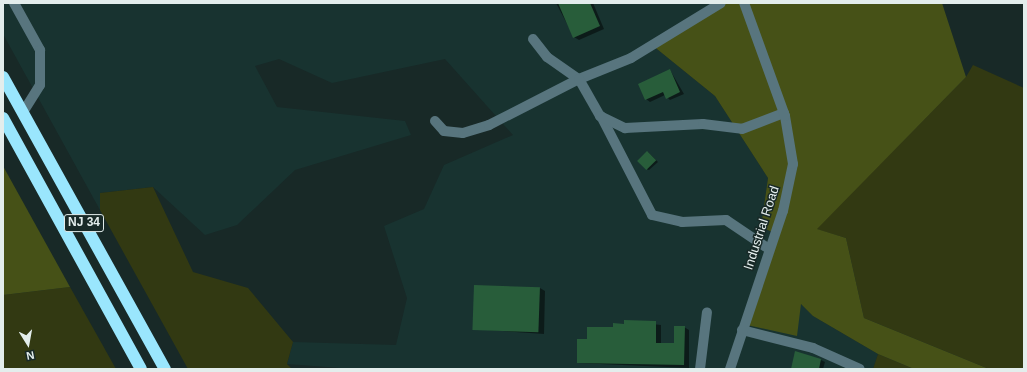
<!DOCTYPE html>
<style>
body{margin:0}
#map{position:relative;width:1027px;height:372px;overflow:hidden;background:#182927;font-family:Helvetica,sans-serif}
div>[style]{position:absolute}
.built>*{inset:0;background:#183330}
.green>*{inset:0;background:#323912}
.forest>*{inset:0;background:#465117}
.shadow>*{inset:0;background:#0007}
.building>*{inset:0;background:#285d3a;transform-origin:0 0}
.minor>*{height:10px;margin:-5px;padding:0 5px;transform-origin:5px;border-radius:5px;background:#58757e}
.highway>*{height:12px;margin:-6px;padding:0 6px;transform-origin:6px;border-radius:6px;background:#9ae6fd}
span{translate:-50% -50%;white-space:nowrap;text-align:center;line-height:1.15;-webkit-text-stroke:3px #182927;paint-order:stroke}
.shield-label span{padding:1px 3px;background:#182927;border:1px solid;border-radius:3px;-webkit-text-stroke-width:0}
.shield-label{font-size:12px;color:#e3edec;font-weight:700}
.street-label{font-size:13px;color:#e3edec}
.frame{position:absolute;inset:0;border:4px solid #e3edec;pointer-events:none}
.north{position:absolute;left:8px;top:324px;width:40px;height:40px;-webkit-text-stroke:3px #182927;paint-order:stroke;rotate:169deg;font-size:11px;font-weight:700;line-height:16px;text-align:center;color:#e3edec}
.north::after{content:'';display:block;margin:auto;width:14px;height:18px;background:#e3edec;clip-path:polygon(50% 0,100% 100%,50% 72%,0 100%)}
</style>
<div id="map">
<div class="built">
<div style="clip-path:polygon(3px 3px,722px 3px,652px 45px,715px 96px,768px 178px,761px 227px,779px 236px,801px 304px,813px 316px,878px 354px,873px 369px,354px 369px,287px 364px,293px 342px,396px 345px,407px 298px,384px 226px,424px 209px,444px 165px,513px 135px,445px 59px,332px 83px,279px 59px,255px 66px,277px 107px,405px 121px,411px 135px,295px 170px,237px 225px,205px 235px,153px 187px,100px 193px,100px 210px,3px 34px)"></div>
</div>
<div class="green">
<div style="clip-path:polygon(973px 65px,1024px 88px,1024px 369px,989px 369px,864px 318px,846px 238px,816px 229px,966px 77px)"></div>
<div style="clip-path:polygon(153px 187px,193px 272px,248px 288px,293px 342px,287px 364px,292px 369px,188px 369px,100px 210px,100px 193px)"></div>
<div style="clip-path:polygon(70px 287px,116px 369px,3px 369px,3px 295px)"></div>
<div style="clip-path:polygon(878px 354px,914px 369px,873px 369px)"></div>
</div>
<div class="forest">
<div style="clip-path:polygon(722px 3px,942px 3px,966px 77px,817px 229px,846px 238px,864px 318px,989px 369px,914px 369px,878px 354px,813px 316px,801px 304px,797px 336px,747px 325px,779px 235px,761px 227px,768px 178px,715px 96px,652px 45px)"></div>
<div style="clip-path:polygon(3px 166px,70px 287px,3px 295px)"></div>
</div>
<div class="shadow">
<div style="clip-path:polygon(556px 3px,593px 3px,604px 29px,579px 40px,574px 37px)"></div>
<div style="clip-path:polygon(670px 70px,684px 94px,670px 100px,665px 95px,650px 102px,646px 99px)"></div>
<div style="clip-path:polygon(648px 152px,658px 162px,649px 170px,646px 169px)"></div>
<div style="clip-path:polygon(540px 288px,545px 291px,544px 334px,474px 329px)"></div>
<div style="clip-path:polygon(625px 321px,661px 325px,661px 344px,675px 344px,684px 327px,689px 330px,689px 368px,578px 363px,588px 340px,625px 325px)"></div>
<div style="clip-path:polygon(821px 360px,825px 362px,823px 369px,792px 369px)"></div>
</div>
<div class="building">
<div style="clip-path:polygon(558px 3px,590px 3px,600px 26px,573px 38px)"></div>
<div style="clip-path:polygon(670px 69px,680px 92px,666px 99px,663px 92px,645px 100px,638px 84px)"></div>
<div style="left:647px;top:151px;width:13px;height:14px;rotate:45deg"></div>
<div style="left:474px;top:285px;width:66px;height:45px;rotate:2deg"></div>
<div style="clip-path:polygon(624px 320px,656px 321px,656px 343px,674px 343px,674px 326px,685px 326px,684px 365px,577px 363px,577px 339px,587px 339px,587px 327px,613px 327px,613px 323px,624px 324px)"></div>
<div style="clip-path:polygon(795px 351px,821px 359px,819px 369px,791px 369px)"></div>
</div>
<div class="minor">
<div style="left:14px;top:3px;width:54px;rotate:61deg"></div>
<div style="left:40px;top:50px;width:35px;rotate:90deg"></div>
<div style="left:40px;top:85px;width:32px;rotate:122deg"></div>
<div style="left:533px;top:39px;width:23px;rotate:52deg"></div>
<div style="left:547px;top:57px;width:39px;rotate:35deg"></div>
<div style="left:579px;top:79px;width:56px;rotate:-22deg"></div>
<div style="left:631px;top:58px;width:105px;rotate:-31.4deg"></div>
<div style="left:601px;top:116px;width:111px;rotate:62.7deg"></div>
<div style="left:652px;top:215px;width:31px;rotate:13deg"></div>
<div style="left:682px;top:222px;width:44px;rotate:-2.6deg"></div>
<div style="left:726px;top:220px;width:52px;rotate:34deg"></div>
<div style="left:435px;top:121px;width:13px;rotate:48deg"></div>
<div style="left:444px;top:131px;width:19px;rotate:6deg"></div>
<div style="left:463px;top:133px;width:27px;rotate:-17deg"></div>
<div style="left:489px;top:125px;width:101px;rotate:-27.1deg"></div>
<div style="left:579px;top:79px;width:43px;rotate:60.4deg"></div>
<div style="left:600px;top:116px;width:28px;rotate:26deg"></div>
<div style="left:625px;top:128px;width:78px;rotate:-2.9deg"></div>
<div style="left:703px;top:124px;width:39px;rotate:7deg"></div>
<div style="left:742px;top:129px;width:45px;rotate:-20.9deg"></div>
<div style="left:742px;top:330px;width:73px;rotate:14.2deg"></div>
<div style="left:813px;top:348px;width:51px;rotate:24.1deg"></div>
<div style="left:700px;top:369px;width:57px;rotate:-83deg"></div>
<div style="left:730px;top:369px;width:167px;rotate:-71.5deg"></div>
<div style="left:783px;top:211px;width:48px;rotate:-78deg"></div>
<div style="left:793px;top:164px;width:49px;rotate:-99.5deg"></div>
<div style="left:785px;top:116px;width:120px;rotate:-109.9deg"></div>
</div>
<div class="highway">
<div style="left:3px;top:77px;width:334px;rotate:61deg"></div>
<div style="left:3px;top:118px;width:286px;rotate:61.2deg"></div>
</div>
<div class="shield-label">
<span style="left:84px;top:223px">NJ 34</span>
</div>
<div class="street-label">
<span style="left:762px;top:228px;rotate:-72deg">Industrial Road</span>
</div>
<div class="frame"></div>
<div class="north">N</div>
</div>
